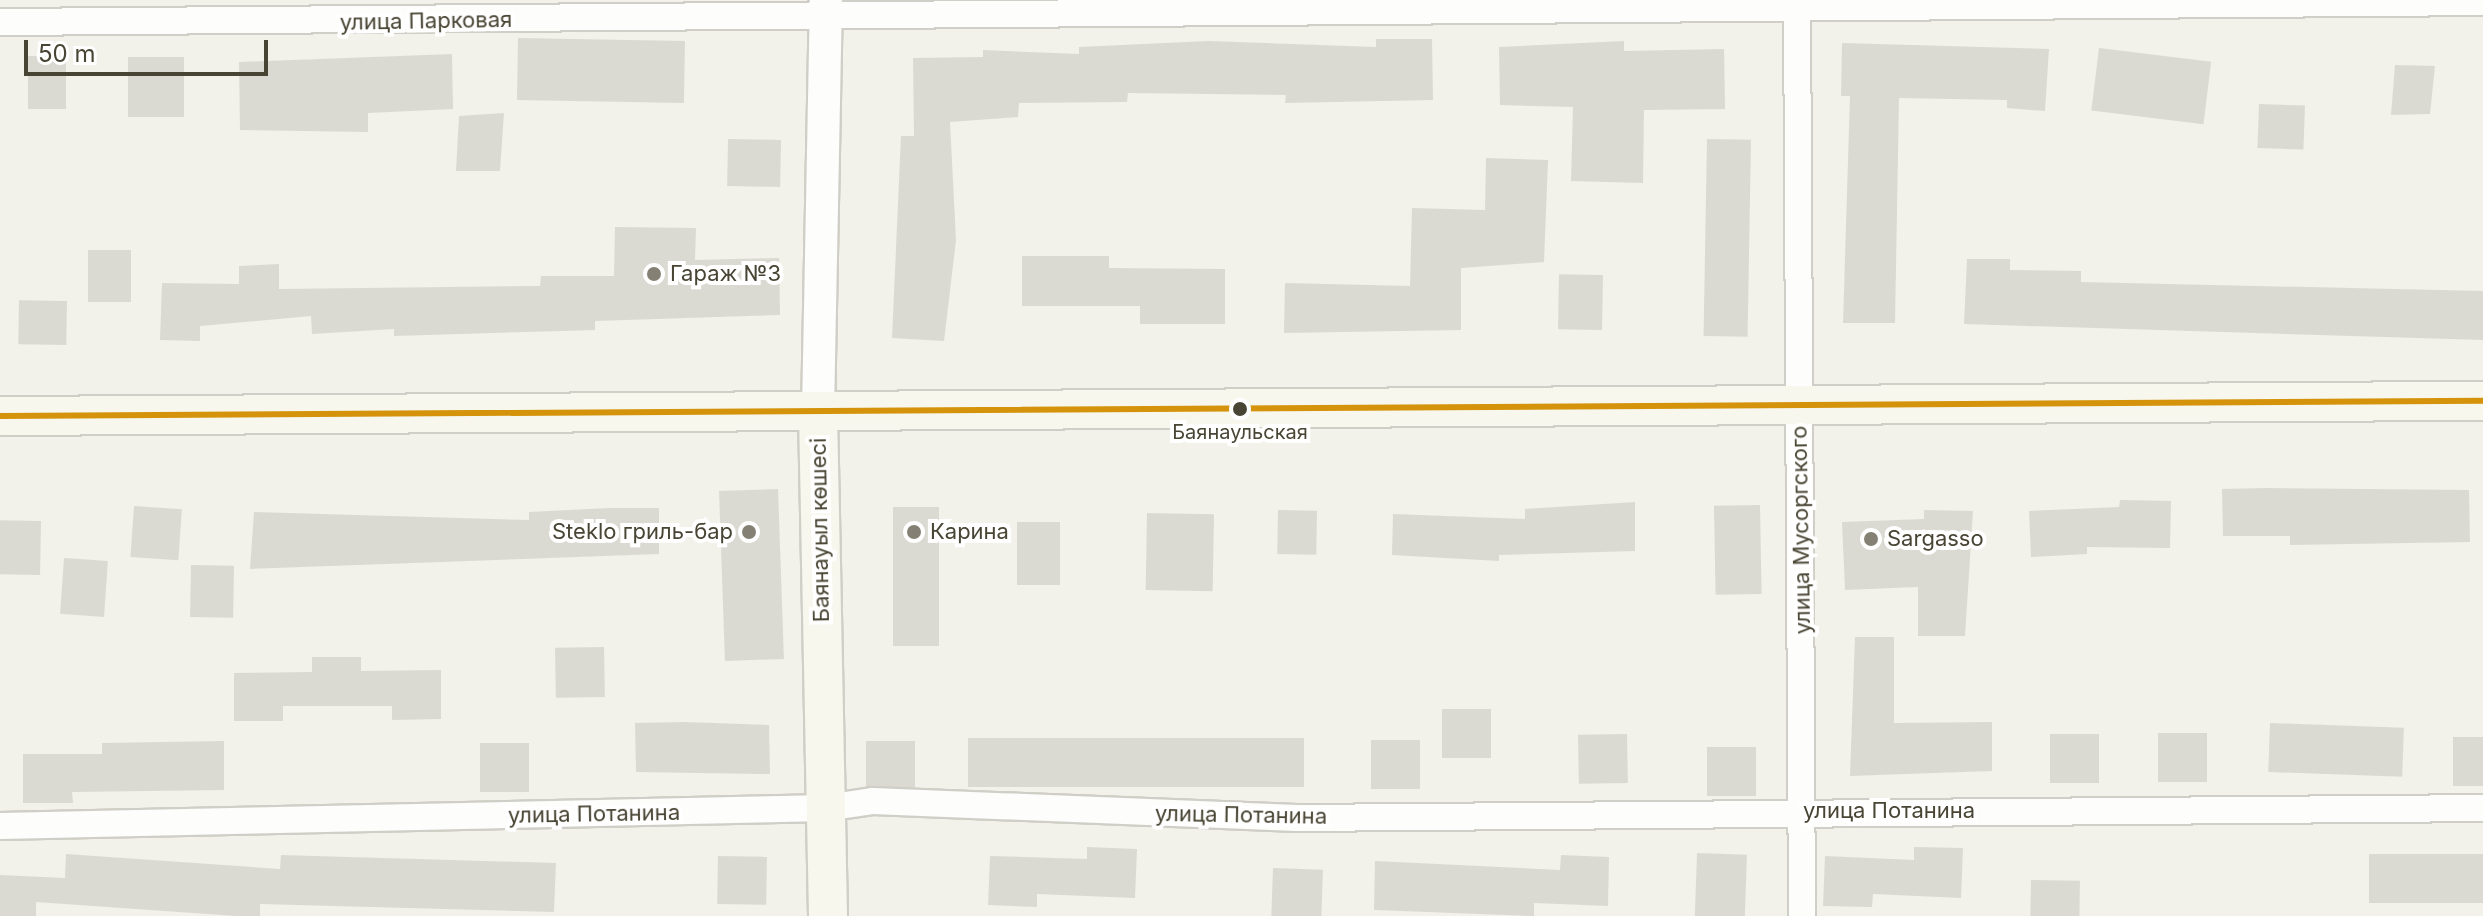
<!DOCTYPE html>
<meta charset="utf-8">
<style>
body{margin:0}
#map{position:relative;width:2483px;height:916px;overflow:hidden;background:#f2f1ea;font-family:Inter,sans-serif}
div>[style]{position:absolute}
.building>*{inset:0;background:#dbdad2;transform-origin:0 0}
.roads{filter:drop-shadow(2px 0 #d0cfc7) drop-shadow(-2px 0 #d0cfc7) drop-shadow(0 2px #d0cfc7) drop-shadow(0 -2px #d0cfc7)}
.minor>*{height:26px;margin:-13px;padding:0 13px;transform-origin:13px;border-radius:13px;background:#fdfdfc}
.tertiary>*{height:32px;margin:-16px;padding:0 16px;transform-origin:16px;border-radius:16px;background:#fdfdfc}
.secondary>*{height:38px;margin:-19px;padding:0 19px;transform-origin:19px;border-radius:19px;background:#f7f7ee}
.bus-1>*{height:6px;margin:-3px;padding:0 3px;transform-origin:3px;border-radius:3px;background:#d4930a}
.dots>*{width:22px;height:22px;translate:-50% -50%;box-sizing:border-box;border:4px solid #fff;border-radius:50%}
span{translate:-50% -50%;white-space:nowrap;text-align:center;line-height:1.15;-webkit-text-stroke:8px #fff;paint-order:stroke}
.bus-label{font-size:20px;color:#494534}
.street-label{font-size:22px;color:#494534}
.poi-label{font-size:22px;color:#494534}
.left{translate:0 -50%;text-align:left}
.right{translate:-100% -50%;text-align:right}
.scale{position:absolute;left:24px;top:40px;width:244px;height:36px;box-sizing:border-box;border:4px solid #494534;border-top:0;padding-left:10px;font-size:24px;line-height:28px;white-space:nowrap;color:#494534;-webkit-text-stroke:6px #fff;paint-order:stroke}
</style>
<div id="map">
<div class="building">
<div style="clip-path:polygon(1376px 39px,1432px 39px,1433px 100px,1285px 103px,1286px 95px,1128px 93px,1127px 102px,1019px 103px,1018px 117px,950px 122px,956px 240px,944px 341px,892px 338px,901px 136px,914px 136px,913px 58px,983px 57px,983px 50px,1079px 54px,1079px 47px,1208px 41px,1376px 47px)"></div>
<div style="left:685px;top:41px;width:62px;height:167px;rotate:91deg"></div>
<div style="clip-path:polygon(1624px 41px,1624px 51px,1724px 49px,1725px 109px,1644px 110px,1643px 183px,1571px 181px,1573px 107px,1500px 105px,1499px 47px)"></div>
<div style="clip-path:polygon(1842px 43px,2049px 49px,2045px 111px,2007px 108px,2007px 100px,1899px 98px,1895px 323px,1843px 323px,1850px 96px,1841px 96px)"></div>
<div style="left:2099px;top:48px;width:113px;height:63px;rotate:7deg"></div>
<div style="clip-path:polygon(452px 54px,453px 109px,368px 113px,368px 132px,240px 130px,239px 62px)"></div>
<div style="left:66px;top:56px;width:53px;height:38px;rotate:90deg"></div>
<div style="left:184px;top:57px;width:60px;height:56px;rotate:90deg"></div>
<div style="clip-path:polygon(2395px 65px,2435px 66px,2430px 114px,2391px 115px)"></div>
<div style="left:2259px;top:104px;width:46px;height:44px;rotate:2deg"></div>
<div style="clip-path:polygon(504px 113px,500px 171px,456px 171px,459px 116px)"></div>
<div style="left:728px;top:139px;width:53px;height:47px;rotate:1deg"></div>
<div style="left:1707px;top:139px;width:44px;height:197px;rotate:1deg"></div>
<div style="clip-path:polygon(1486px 158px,1548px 160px,1544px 262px,1461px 268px,1461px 330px,1284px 333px,1285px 283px,1410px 286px,1412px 208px,1485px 210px)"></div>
<div style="clip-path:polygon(615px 227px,696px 228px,695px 260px,779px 258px,780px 315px,595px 321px,595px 330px,394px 336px,394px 329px,312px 334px,311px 316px,200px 326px,200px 341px,160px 340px,162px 283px,239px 284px,239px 266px,279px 264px,279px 289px,540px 286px,541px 276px,614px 276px)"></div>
<div style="left:131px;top:250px;width:52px;height:43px;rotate:90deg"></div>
<div style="clip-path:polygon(1022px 256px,1109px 256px,1109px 268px,1225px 269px,1225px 324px,1140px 324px,1140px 306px,1022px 306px)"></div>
<div style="clip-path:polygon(1967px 259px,2010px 259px,2010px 270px,2081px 271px,2081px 282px,2483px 291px,2483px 340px,1964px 324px)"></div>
<div style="left:1603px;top:275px;width:55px;height:44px;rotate:91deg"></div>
<div style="left:67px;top:301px;width:44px;height:48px;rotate:91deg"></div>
<div style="clip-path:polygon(2266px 488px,2469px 490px,2470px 542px,2290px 545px,2290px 536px,2223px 536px,2222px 489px)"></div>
<div style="left:778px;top:489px;width:170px;height:59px;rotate:88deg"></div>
<div style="clip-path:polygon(2120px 500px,2171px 501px,2170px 548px,2087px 547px,2087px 554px,2031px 557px,2029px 511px,2119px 507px)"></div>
<div style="clip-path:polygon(1635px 502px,1635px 551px,1499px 555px,1499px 561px,1392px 555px,1393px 514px,1525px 519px,1525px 509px)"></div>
<div style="left:1760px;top:505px;width:89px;height:46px;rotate:89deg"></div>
<div style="left:134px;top:506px;width:48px;height:51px;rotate:4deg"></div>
<div style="left:893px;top:507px;width:46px;height:139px"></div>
<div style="clip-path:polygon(609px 508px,659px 508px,659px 554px,250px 569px,254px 512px,529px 520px,529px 512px)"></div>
<div style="left:1278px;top:510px;width:39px;height:44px;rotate:1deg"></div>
<div style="clip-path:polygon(1924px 510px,1973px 511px,1965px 636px,1918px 636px,1918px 587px,1845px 590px,1842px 522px,1924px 519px)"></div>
<div style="left:1147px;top:513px;width:67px;height:77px;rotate:1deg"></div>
<div style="left:41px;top:521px;width:54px;height:41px;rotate:91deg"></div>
<div style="left:1017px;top:522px;width:43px;height:63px"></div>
<div style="left:64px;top:558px;width:44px;height:56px;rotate:4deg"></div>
<div style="left:191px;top:565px;width:43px;height:52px;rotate:1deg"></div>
<div style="clip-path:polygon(1855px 637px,1894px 637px,1894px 723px,1992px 722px,1992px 771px,1850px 776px)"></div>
<div style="left:604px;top:647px;width:50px;height:49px;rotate:89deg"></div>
<div style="clip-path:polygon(312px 657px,361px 657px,361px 671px,441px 670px,441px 719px,392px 720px,392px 706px,283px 706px,283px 721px,234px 721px,234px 673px,312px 672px)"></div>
<div style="left:1442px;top:709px;width:49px;height:49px"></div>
<div style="clip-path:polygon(684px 722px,769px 725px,770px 774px,636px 772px,635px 723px)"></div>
<div style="left:2270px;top:723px;width:134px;height:49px;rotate:2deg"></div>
<div style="left:2158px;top:733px;width:49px;height:49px"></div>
<div style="left:1627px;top:734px;width:49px;height:49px;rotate:89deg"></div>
<div style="left:2050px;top:734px;width:49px;height:49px"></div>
<div style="left:2453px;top:737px;width:30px;height:49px"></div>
<div style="left:968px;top:738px;width:336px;height:49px"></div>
<div style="left:1420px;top:740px;width:49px;height:49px;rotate:90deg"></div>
<div style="clip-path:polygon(224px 741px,224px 790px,72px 792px,73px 803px,23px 803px,23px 754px,102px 754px,102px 743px)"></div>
<div style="left:915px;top:741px;width:46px;height:49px;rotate:90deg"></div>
<div style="left:529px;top:743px;width:49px;height:49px;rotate:90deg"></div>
<div style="left:1707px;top:747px;width:49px;height:49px"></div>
<div style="clip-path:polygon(1087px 847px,1137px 849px,1135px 898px,1037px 894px,1037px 907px,988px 905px,990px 856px,1087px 859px)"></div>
<div style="clip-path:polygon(1914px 847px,1963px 848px,1961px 898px,1873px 894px,1872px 907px,1823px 906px,1825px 856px,1914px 860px)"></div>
<div style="left:1697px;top:853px;width:50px;height:63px;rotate:2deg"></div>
<div style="clip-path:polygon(66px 854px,280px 869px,281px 855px,556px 863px,554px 912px,260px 904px,260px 916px,236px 916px,36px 902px,36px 916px,0 916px,0 875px,65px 878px)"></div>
<div style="left:2369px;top:854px;width:114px;height:49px"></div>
<div style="clip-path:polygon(1561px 855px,1609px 857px,1608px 906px,1534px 903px,1534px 916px,1374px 910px,1375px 861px,1560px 870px)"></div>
<div style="left:718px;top:856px;width:49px;height:48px;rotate:1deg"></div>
<div style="left:1273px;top:868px;width:50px;height:48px;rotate:2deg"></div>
<div style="left:2031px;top:880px;width:49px;height:36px;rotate:1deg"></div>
</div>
<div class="roads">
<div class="minor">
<div style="left:1797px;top:0;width:916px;rotate:89.69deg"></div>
<div style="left:0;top:22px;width:2483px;rotate:-0.46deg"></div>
<div style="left:0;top:826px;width:826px;rotate:-1.25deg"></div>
<div style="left:826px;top:808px;width:48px;rotate:-8.5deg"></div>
<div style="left:873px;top:801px;width:424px;rotate:2.3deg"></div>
<div style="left:1297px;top:818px;width:1186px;rotate:-0.48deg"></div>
</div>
<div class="tertiary">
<div style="left:818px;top:413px;width:413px;rotate:-88.9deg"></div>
</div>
<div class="secondary">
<div style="left:818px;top:413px;width:503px;rotate:88.86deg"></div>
<div style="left:0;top:416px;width:2483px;rotate:-0.35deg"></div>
</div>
</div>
<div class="bus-1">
<div style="left:0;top:416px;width:2483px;rotate:-0.35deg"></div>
</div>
<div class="dots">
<div style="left:654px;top:274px;background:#848174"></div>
<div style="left:1240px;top:409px;background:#494534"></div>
<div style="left:749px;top:532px;background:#848174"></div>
<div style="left:914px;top:532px;background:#848174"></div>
<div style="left:1871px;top:539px;background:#848174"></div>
</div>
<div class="bus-label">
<span style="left:1240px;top:432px">Баянаульская</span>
</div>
<div class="street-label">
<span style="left:426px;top:21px;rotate:-1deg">улица Парковая</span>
<span style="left:820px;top:530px;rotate:-91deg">Баянауыл көшесі</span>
<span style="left:1801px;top:530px;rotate:-91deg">улица Мусоргского</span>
<span style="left:1889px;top:811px">улица Потанина</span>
<span style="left:594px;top:814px;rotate:-1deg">улица Потанина</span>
<span style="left:1241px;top:815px;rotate:1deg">улица Потанина</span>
</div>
<div class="poi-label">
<span class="left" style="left:670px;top:274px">Гараж №3</span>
<span class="right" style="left:733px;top:532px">Steklo гриль-бар</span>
<span class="left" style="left:930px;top:532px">Карина</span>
<span class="left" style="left:1887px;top:539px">Sargasso</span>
</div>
<div class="scale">50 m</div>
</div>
